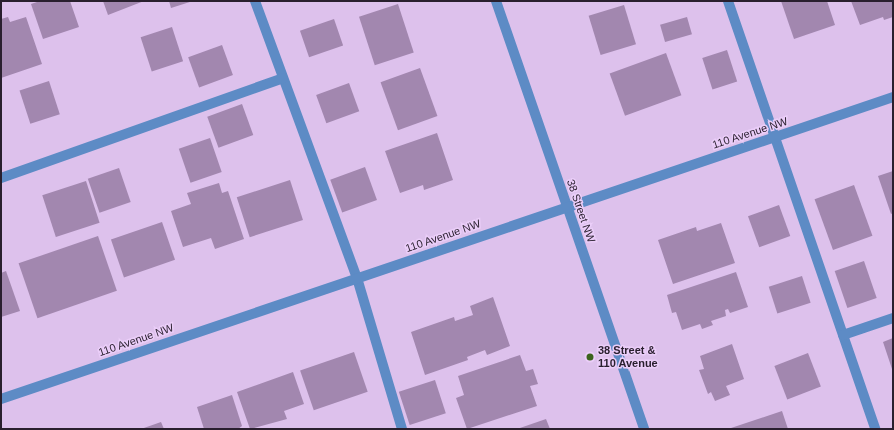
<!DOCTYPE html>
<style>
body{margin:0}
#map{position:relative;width:894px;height:430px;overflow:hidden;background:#ddc1ec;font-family:Helvetica,sans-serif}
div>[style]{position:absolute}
.building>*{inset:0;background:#a287af;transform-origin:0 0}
.minor>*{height:10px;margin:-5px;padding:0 5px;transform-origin:5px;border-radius:5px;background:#5d8bc5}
.dots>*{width:11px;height:11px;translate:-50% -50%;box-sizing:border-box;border:2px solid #ebcef9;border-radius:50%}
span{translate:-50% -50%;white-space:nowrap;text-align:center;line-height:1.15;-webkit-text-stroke:3px #ebcef9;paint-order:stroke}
.street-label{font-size:11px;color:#291f2e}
.poi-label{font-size:11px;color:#291f2e;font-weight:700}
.left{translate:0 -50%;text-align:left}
.frame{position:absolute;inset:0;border:2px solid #291f2e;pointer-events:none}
</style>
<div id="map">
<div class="building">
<div style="clip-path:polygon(40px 1px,70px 1px,79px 27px,43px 39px,31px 4px)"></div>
<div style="clip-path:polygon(103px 1px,144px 1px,108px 15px)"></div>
<div style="clip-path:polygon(169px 1px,193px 1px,171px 8px)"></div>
<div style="clip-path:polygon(781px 1px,827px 1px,835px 25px,794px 39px)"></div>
<div style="clip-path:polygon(851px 1px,893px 1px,893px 17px,884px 20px,883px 17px,860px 25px)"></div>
<div style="left:398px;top:4px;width:51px;height:41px;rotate:72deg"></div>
<div style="left:624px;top:5px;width:41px;height:37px;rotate:73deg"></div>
<div style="clip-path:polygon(8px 17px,10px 22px,26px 17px,42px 64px,1px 78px,1px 19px)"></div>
<div style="left:687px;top:17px;width:18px;height:28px;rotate:74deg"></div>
<div style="left:334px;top:19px;width:28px;height:36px;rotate:71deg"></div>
<div style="left:172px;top:27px;width:36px;height:33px;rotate:72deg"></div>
<div style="left:222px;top:45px;width:32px;height:36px;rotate:70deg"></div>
<div style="left:727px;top:50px;width:33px;height:26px;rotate:72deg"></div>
<div style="left:666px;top:53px;width:45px;height:60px;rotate:70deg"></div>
<div style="left:420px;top:68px;width:51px;height:42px;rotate:70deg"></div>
<div style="left:49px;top:81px;width:35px;height:31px;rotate:72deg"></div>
<div style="left:349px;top:83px;width:30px;height:35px;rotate:70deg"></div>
<div style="left:242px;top:104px;width:33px;height:37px;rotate:70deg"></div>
<div style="clip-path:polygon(437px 133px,453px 180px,424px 190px,423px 185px,400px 193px,385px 151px)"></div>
<div style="left:210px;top:138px;width:36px;height:33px;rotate:71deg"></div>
<div style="left:365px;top:167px;width:35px;height:37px;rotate:70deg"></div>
<div style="left:119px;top:168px;width:36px;height:33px;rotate:71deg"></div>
<div style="clip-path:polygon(893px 171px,893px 213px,891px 214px,878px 176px)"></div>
<div style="left:290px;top:180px;width:42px;height:56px;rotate:72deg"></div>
<div style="left:86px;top:181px;width:44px;height:46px;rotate:72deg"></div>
<div style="clip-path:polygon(219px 183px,222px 193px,228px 191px,244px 239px,215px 249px,211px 238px,183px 247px,171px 211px,191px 204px,187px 193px)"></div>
<div style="left:854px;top:185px;width:54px;height:42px;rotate:70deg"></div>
<div style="left:779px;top:205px;width:33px;height:33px;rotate:70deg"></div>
<div style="left:162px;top:222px;width:40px;height:54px;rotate:71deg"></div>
<div style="clip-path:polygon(721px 223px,735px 263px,673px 284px,658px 240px,696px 227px,697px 231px)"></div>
<div style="left:98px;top:236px;width:58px;height:84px;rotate:71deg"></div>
<div style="left:864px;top:261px;width:39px;height:31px;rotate:71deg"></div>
<div style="clip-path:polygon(6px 271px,20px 311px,1px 317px,1px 273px)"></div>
<div style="clip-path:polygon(736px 272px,748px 307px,730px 313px,728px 309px,725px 310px,726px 316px,711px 321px,713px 325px,702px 329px,700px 324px,682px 330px,676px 312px,672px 313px,667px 295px)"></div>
<div style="left:802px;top:276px;width:28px;height:35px;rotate:72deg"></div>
<div style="clip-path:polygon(493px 297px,510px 346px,487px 355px,485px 350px,467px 357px,468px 360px,425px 375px,411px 332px,454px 317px,455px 321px,473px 315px,470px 306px)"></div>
<div style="clip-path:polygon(893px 338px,893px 372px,883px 342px)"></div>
<div style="clip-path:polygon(732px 344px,744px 379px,726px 386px,730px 395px,715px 401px,711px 392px,708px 394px,699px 370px,704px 369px,700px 356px)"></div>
<div style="left:354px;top:352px;width:42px;height:57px;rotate:71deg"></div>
<div style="left:808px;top:353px;width:36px;height:36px;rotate:69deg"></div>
<div style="clip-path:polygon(520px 355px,526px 371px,533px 369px,538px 384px,530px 386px,537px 406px,467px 429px,456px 398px,464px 395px,458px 376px)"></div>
<div style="clip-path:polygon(293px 372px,304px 404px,284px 411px,287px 419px,250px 429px,237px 392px)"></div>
<div style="left:435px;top:380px;width:35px;height:38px;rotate:72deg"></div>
<div style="clip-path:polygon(232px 395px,242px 426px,238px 429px,204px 429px,197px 407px)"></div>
<div style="clip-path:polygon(782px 411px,788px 429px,728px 429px)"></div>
<div style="clip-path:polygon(546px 419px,550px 429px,517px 429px)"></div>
<div style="clip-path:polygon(161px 422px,164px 429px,141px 429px)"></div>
</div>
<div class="minor">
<div style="left:255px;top:1px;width:295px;rotate:69.8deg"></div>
<div style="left:357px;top:278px;width:158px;rotate:73.4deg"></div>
<div style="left:496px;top:1px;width:453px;rotate:70.9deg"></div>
<div style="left:728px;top:1px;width:453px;rotate:71deg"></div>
<div style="left:1px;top:178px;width:299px;rotate:-19.5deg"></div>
<div style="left:843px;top:335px;width:53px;rotate:-18.8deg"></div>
<div style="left:1px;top:399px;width:942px;rotate:-18.7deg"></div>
</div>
<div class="dots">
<div style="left:590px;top:357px;background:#3c631e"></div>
</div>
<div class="street-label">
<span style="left:750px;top:133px;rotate:-18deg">110 Avenue NW</span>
<span style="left:581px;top:211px;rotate:71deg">38 Street NW</span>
<span style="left:443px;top:236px;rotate:-19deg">110 Avenue NW</span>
<span style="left:136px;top:340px;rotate:-19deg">110 Avenue NW</span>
</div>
<div class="poi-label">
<span class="left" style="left:598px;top:357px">38 Street &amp;<br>110 Avenue</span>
</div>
<div class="frame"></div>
</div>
